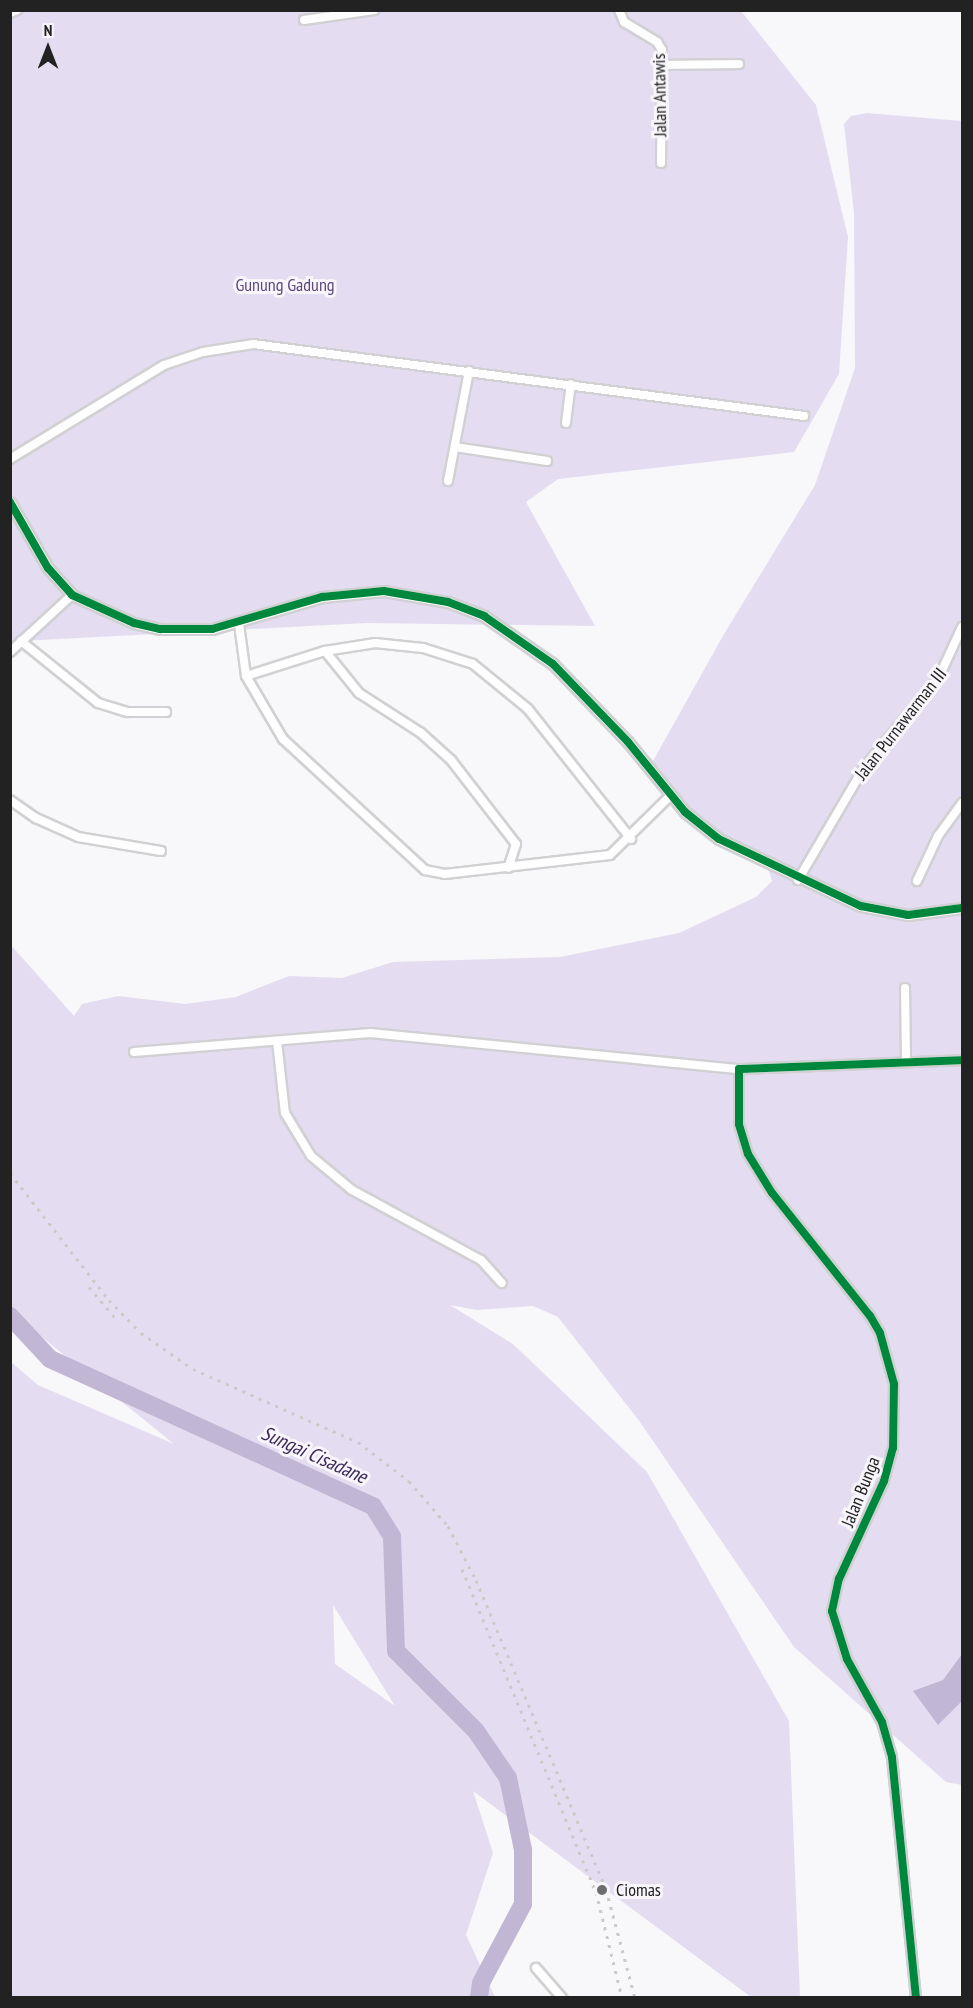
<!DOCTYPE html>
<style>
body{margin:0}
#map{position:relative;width:973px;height:2008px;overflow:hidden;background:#f8f7f9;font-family:"PT Sans Narrow",sans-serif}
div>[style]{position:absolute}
.green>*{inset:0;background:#e4ddf2}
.water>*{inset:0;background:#c1b7d4}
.river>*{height:18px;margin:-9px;padding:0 9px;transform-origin:9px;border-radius:9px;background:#c1b7d4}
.roads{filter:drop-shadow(2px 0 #d1d0d2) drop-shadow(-2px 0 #d1d0d2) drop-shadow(0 2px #d1d0d2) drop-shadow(0 -2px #d1d0d2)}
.minor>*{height:8px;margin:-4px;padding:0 4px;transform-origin:4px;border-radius:4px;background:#fefefe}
.tertiary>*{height:9px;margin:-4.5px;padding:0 4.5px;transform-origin:4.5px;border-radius:4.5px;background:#fefefe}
.rail>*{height:3px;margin-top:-1.5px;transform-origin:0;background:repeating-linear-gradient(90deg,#cbcacb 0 3px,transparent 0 9px)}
.cycleway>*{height:8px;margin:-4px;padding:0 4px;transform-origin:4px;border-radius:4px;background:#00873e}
.dots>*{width:16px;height:16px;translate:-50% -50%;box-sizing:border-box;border:3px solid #f8f6fa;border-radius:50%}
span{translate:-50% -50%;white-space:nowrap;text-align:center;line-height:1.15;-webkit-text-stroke:6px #f8f6fa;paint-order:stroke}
.street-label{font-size:18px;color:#222223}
.park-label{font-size:18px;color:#5c477e}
.poi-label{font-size:18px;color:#222223}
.left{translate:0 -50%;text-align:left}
.water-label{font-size:20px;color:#3e295d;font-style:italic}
.frame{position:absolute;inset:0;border:12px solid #222223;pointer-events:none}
.north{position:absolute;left:18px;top:18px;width:60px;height:60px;-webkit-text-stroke:4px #f8f6fa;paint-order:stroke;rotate:0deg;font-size:16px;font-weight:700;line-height:24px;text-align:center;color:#222223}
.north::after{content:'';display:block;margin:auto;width:21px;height:27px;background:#222223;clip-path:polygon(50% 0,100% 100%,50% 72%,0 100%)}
</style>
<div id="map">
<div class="green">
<div style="clip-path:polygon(10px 11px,741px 11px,816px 105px,848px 237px,839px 374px,794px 452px,558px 479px,526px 502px,595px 626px,367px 623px,21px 641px,11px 646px)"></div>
<div style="clip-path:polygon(evenodd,867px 113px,962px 121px,962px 1785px,946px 1782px,794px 1647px,640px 1422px,558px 1317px,533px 1306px,477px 1310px,450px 1305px,513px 1344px,647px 1472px,789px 1721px,800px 1997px,751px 1997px,473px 1791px,493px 1853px,466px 1935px,495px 1997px,11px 1997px,11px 1362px,38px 1385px,174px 1444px,11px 1312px,10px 944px,74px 1016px,82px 1004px,118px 996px,185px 1004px,236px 997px,289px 976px,342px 978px,393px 962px,560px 957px,679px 933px,756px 897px,772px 881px,769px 871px,703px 835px,678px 812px,649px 776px,653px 761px,724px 634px,815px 485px,855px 368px,854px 213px,844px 124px,851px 116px,867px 113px,333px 1605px,395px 1706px,335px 1664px,333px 1605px)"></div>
</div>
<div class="water">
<div style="clip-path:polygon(962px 1654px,962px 1701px,938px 1725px,913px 1691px,943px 1680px)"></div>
</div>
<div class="river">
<div style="left:10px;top:1316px;width:59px;rotate:47.1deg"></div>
<div style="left:50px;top:1359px;width:355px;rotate:24.5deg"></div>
<div style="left:373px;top:1506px;width:36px;rotate:58deg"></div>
<div style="left:392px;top:1537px;width:114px;rotate:88deg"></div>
<div style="left:396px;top:1651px;width:113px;rotate:45deg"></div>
<div style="left:476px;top:1731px;width:57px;rotate:55.8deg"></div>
<div style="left:508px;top:1778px;width:74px;rotate:78.2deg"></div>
<div style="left:523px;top:1850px;width:54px;rotate:90deg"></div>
<div style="left:523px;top:1904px;width:89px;rotate:118deg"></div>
<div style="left:481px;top:1983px;width:15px;rotate:98deg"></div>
</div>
<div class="roads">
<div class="minor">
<div style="left:619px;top:10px;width:13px;rotate:67deg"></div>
<div style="left:624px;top:22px;width:39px;rotate:31deg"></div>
<div style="left:657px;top:42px;width:9px;rotate:58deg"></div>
<div style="left:662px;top:50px;width:113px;rotate:90.5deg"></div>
<div style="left:10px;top:13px;width:8px;rotate:-23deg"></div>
<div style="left:304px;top:20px;width:71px;rotate:-8.1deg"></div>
<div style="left:662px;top:65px;width:77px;rotate:-0.7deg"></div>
<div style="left:566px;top:423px;width:39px;rotate:-83deg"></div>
<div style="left:455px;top:447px;width:93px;rotate:8.7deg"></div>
<div style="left:10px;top:459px;width:180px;rotate:-31.4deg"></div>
<div style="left:164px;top:365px;width:41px;rotate:-18.4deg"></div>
<div style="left:203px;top:352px;width:51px;rotate:-9.1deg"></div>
<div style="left:253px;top:344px;width:556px;rotate:7.44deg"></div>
<div style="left:448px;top:481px;width:112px;rotate:-79.2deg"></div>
<div style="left:239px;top:624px;width:52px;rotate:82.3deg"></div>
<div style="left:246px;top:676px;width:73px;rotate:59.6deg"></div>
<div style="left:283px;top:739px;width:193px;rotate:42.7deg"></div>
<div style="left:425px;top:870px;width:20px;rotate:11deg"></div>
<div style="left:445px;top:874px;width:166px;rotate:-6.6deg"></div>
<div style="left:610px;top:855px;width:84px;rotate:-44.5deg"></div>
<div style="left:21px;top:641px;width:99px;rotate:38.8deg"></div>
<div style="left:98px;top:703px;width:31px;rotate:17deg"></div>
<div style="left:128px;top:712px;width:38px"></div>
<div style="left:325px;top:651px;width:54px;rotate:51deg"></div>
<div style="left:359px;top:693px;width:74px;rotate:32.8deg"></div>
<div style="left:421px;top:733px;width:40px;rotate:42deg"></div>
<div style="left:451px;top:760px;width:106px;rotate:52.3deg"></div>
<div style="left:516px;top:844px;width:25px;rotate:108deg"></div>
<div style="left:10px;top:652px;width:84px;rotate:-42.6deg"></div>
<div style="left:246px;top:676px;width:83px;rotate:-17.6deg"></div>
<div style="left:325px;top:651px;width:51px;rotate:-9.1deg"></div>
<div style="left:375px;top:643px;width:48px;rotate:5.9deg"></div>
<div style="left:423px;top:648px;width:52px;rotate:17.7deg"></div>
<div style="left:473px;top:664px;width:71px;rotate:39.3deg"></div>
<div style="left:528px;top:709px;width:166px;rotate:51.6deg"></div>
<div style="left:10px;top:800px;width:32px;rotate:35deg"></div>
<div style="left:36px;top:818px;width:46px;rotate:24.3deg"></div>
<div style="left:78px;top:837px;width:84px;rotate:9.6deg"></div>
<div style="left:798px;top:880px;width:129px;rotate:-59.6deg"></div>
<div style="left:863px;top:769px;width:117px;rotate:-50.2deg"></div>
<div style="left:938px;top:679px;width:57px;rotate:-65.2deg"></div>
<div style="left:917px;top:881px;width:50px;rotate:-65deg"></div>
<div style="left:938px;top:836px;width:41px;rotate:-54deg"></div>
<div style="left:905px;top:988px;width:73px;rotate:89.2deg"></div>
<div style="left:277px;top:1041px;width:72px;rotate:83.7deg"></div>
<div style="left:285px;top:1113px;width:50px;rotate:58.8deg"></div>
<div style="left:311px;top:1156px;width:53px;rotate:39.7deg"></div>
<div style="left:352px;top:1190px;width:147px;rotate:28.5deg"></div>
<div style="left:481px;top:1260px;width:31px;rotate:48deg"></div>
<div style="left:134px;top:1052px;width:237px;rotate:-4.6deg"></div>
<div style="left:370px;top:1033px;width:371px;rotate:5.6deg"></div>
<div style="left:536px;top:1968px;width:40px;rotate:49deg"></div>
<div style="left:916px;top:1998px;width:242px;rotate:-95.7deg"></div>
<div style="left:892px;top:1757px;width:36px;rotate:-106deg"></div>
<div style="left:882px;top:1722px;width:72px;rotate:-119.1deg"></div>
<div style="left:847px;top:1659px;width:50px;rotate:-107.4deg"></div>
<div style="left:832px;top:1611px;width:33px;rotate:-78deg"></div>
<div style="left:839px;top:1579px;width:108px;rotate:-65.3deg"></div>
<div style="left:884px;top:1481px;width:34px;rotate:-75deg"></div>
<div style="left:893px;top:1448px;width:64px;rotate:-89.1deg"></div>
<div style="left:894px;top:1384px;width:53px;rotate:-105.4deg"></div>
<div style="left:880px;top:1333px;width:20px;rotate:-120deg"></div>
<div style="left:870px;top:1316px;width:157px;rotate:-128.5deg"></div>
<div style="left:772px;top:1193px;width:46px;rotate:-121.6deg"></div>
<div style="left:748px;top:1154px;width:31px;rotate:-107deg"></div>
<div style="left:739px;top:1124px;width:55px;rotate:-90deg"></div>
<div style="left:739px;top:1069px;width:223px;rotate:-2.3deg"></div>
</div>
<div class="tertiary">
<div style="left:10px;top:502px;width:76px;rotate:60.1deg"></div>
<div style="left:48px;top:568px;width:36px;rotate:48deg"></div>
<div style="left:72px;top:595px;width:68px;rotate:24.3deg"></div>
<div style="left:134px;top:623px;width:27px;rotate:13deg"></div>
<div style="left:160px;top:629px;width:52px"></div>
<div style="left:212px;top:629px;width:115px;rotate:-16.2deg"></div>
<div style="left:322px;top:597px;width:62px;rotate:-5.5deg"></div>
<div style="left:384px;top:591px;width:65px;rotate:9.8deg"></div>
<div style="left:448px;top:602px;width:39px;rotate:21deg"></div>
<div style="left:484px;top:616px;width:84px;rotate:34.8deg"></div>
<div style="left:553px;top:664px;width:108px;rotate:46.1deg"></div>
<div style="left:628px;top:742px;width:90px;rotate:50.8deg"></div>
<div style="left:685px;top:812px;width:43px;rotate:38.5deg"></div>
<div style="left:719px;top:839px;width:157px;rotate:25.3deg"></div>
<div style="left:861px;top:906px;width:48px;rotate:10.8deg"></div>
<div style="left:908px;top:915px;width:54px;rotate:-7.4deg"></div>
</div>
</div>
<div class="rail">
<div style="left:10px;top:1173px;width:161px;rotate:52.1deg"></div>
<div style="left:109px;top:1300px;width:46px;rotate:45.9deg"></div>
<div style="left:141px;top:1333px;width:63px;rotate:34.7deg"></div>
<div style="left:193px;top:1369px;width:180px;rotate:23.9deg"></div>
<div style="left:358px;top:1442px;width:64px;rotate:37.4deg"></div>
<div style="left:409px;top:1481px;width:60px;rotate:49.1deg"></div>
<div style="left:448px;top:1526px;width:61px;rotate:62.6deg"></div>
<div style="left:476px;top:1580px;width:335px;rotate:67.2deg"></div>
<div style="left:606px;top:1889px;width:113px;rotate:75.1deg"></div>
<div style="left:89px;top:1287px;width:42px;rotate:49.8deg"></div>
<div style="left:462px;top:1569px;width:350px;rotate:67.5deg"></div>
<div style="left:596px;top:1892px;width:109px;rotate:76.2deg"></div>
</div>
<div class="cycleway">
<div style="left:10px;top:502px;width:76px;rotate:60.1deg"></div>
<div style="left:48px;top:568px;width:36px;rotate:48deg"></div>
<div style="left:72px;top:595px;width:68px;rotate:24.3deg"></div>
<div style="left:134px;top:623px;width:27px;rotate:13deg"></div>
<div style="left:160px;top:629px;width:52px"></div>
<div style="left:212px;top:629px;width:115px;rotate:-16.2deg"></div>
<div style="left:322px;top:597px;width:62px;rotate:-5.5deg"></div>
<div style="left:384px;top:591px;width:65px;rotate:9.8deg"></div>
<div style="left:448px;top:602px;width:39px;rotate:21deg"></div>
<div style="left:484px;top:616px;width:84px;rotate:34.8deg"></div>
<div style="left:553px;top:664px;width:108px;rotate:46.1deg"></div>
<div style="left:628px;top:742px;width:90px;rotate:50.8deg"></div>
<div style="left:685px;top:812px;width:43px;rotate:38.5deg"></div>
<div style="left:719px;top:839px;width:157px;rotate:25.3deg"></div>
<div style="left:861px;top:906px;width:48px;rotate:10.8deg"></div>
<div style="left:908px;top:915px;width:54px;rotate:-7.4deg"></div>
<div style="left:916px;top:1998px;width:242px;rotate:-95.7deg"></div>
<div style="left:892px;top:1757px;width:36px;rotate:-106deg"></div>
<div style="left:882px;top:1722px;width:72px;rotate:-119.1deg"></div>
<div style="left:847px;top:1659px;width:50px;rotate:-107.4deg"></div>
<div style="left:832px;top:1611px;width:33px;rotate:-78deg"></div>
<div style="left:839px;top:1579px;width:108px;rotate:-65.3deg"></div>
<div style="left:884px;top:1481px;width:34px;rotate:-75deg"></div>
<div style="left:893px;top:1448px;width:64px;rotate:-89.1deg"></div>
<div style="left:894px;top:1384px;width:53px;rotate:-105.4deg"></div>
<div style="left:880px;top:1333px;width:20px;rotate:-120deg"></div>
<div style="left:870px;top:1316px;width:157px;rotate:-128.5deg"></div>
<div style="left:772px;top:1193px;width:46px;rotate:-121.6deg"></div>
<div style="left:748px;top:1154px;width:31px;rotate:-107deg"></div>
<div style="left:739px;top:1124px;width:55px;rotate:-90deg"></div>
<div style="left:739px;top:1069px;width:223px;rotate:-2.3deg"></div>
</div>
<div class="dots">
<div style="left:602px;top:1890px;background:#6d6d6e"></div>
</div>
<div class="street-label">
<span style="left:660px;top:95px;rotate:-91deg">Jalan Antawis</span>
<span style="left:901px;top:724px;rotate:-52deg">Jalan Purnawarman III</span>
<span style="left:861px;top:1492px;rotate:-68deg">Jalan Bunga</span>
</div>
<div class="park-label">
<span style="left:285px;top:285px">Gunung Gadung</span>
</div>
<div class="poi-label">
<span class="left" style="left:616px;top:1890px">Ciomas</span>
</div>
<div class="water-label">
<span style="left:314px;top:1455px;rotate:24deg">Sungai Cisadane</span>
</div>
<div class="frame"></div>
<div class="north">N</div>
</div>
